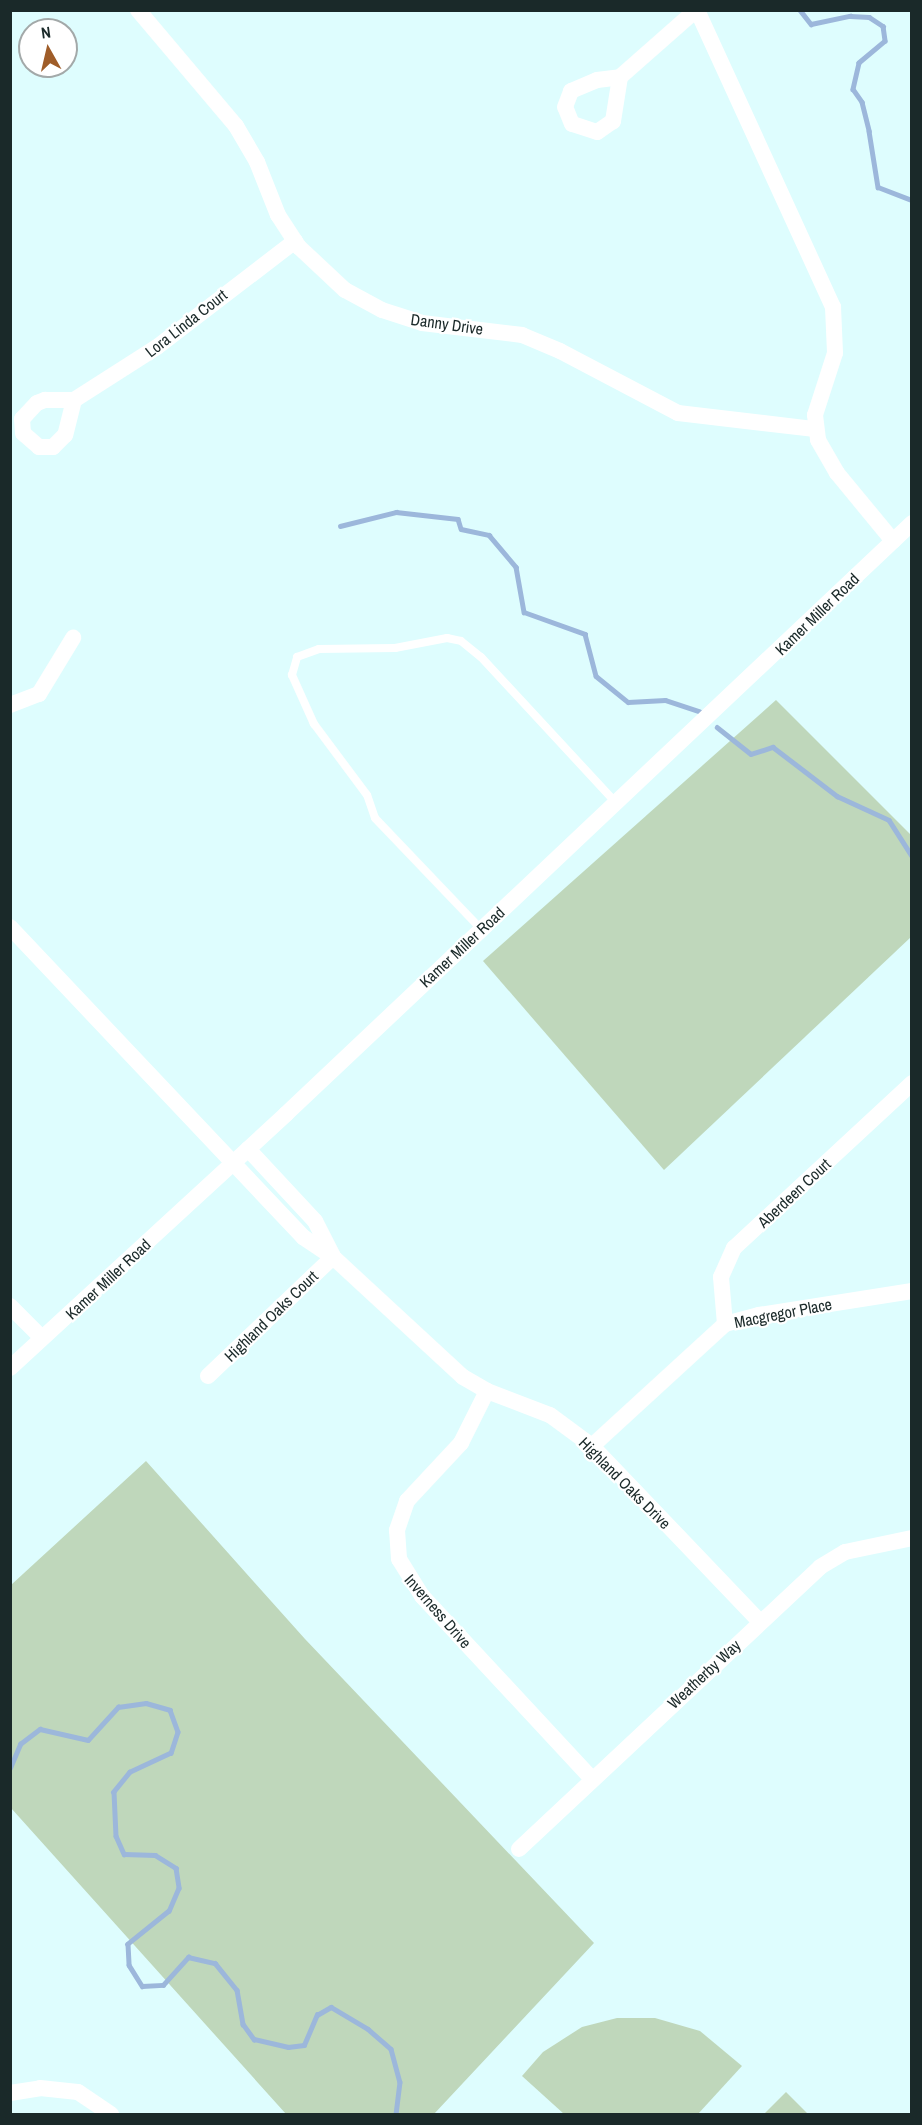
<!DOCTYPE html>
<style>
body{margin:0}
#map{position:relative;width:922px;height:2125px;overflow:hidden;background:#defdfe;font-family:"Archivo Narrow",sans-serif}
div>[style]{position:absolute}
.green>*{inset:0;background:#bfd7bb}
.stream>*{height:4.5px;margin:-2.25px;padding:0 2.25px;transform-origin:2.25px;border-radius:2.25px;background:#9cb7db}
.service>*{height:8px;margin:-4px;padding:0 4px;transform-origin:4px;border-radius:4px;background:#fff}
.minor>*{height:16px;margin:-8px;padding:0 8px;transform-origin:8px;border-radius:8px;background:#fff}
span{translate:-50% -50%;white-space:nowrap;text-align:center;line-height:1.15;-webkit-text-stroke:4.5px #fff;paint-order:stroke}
.street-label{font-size:16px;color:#1a2929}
.frame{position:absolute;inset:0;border:12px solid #1a2929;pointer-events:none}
.north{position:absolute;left:18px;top:18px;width:60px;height:60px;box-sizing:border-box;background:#fff;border:2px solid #a3a9a9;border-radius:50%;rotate:352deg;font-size:16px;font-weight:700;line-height:24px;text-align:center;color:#1a2929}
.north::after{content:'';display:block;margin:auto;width:21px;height:27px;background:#9f5d29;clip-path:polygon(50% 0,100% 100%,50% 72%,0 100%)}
</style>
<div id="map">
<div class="green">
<div style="clip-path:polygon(776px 700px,911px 835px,911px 937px,664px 1170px,483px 961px)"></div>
<div style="clip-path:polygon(146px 1461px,305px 1639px,594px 1943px,434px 2114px,286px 2114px,11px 1808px,11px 1585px)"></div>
<div style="clip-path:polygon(617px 2018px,655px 2018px,700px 2031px,742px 2066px,698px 2114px,564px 2114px,522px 2076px,543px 2052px,582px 2027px)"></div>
<div style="clip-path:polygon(786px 2092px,808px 2114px,764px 2114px)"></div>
</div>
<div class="stream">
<div style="left:800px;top:10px;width:18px;rotate:52deg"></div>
<div style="left:811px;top:24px;width:40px;rotate:-12deg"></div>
<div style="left:850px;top:16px;width:19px;rotate:3deg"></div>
<div style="left:869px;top:17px;width:17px;rotate:33deg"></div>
<div style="left:883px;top:26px;width:15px;rotate:82deg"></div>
<div style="left:885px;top:41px;width:34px;rotate:140deg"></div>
<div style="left:859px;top:63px;width:27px;rotate:103deg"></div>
<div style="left:853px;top:89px;width:16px;rotate:55deg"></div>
<div style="left:862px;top:102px;width:30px;rotate:76deg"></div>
<div style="left:869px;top:131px;width:57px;rotate:80.9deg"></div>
<div style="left:878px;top:187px;width:36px;rotate:21deg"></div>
<div style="left:340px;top:526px;width:58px;rotate:-14deg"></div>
<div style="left:396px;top:512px;width:62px;rotate:6.4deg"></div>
<div style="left:458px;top:519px;width:10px;rotate:73deg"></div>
<div style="left:461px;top:529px;width:29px;rotate:12deg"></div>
<div style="left:489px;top:535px;width:42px;rotate:49.8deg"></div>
<div style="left:516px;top:567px;width:46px;rotate:79.9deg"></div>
<div style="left:524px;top:612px;width:65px;rotate:19.8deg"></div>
<div style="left:585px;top:634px;width:43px;rotate:75.3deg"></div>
<div style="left:596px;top:676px;width:41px;rotate:39.1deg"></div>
<div style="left:628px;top:702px;width:37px;rotate:-3deg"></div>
<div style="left:665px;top:700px;width:36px;rotate:18deg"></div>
<div style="left:717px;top:727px;width:43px;rotate:38.5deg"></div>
<div style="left:751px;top:754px;width:23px;rotate:-18deg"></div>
<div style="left:773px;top:747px;width:81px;rotate:37.4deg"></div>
<div style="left:837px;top:796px;width:57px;rotate:24.8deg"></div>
<div style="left:889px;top:820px;width:43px;rotate:57.4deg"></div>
<div style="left:10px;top:1768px;width:26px;rotate:-67deg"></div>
<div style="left:20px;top:1744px;width:25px;rotate:-37deg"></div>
<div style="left:40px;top:1729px;width:49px;rotate:12.9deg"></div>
<div style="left:88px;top:1740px;width:45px;rotate:-47.7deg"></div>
<div style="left:118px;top:1707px;width:28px;rotate:-8deg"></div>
<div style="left:146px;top:1703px;width:25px;rotate:16deg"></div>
<div style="left:170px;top:1710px;width:23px;rotate:70deg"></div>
<div style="left:178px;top:1732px;width:22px;rotate:108deg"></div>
<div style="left:171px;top:1753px;width:45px;rotate:155.1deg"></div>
<div style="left:130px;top:1772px;width:26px;rotate:129deg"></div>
<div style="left:114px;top:1792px;width:44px;rotate:87.4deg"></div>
<div style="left:116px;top:1836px;width:20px;rotate:66deg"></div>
<div style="left:124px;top:1854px;width:31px;rotate:2deg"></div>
<div style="left:155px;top:1855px;width:25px;rotate:32deg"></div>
<div style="left:176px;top:1868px;width:20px;rotate:81deg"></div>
<div style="left:179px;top:1888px;width:25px;rotate:113deg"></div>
<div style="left:169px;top:1911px;width:53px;rotate:141.2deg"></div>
<div style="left:128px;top:1944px;width:21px;rotate:87deg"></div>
<div style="left:129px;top:1965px;width:25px;rotate:58deg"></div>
<div style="left:142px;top:1986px;width:21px;rotate:-3deg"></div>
<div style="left:163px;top:1985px;width:38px;rotate:-48deg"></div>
<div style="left:188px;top:1957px;width:28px;rotate:13deg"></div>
<div style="left:215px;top:1963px;width:35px;rotate:51deg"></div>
<div style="left:237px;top:1990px;width:35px;rotate:80deg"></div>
<div style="left:243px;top:2024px;width:19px;rotate:54deg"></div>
<div style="left:254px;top:2039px;width:35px;rotate:13deg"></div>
<div style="left:288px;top:2047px;width:16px;rotate:-7deg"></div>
<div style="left:304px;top:2045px;width:33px;rotate:-67deg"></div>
<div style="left:317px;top:2015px;width:16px;rotate:-30deg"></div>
<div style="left:331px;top:2007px;width:43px;rotate:30.7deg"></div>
<div style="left:368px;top:2029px;width:30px;rotate:41deg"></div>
<div style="left:391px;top:2049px;width:34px;rotate:75deg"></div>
<div style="left:400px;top:2082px;width:32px;rotate:97deg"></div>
</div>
<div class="service">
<div style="left:481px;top:929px;width:153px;rotate:-133.7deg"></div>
<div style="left:375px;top:818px;width:24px;rotate:-109deg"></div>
<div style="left:367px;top:795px;width:89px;rotate:-126.7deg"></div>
<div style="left:314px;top:724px;width:54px;rotate:-114.2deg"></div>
<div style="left:292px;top:675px;width:19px;rotate:-74deg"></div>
<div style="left:297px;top:657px;width:23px;rotate:-20deg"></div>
<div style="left:319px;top:649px;width:76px;rotate:-0.8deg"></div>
<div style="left:395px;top:648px;width:53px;rotate:-10.9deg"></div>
<div style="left:447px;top:638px;width:14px;rotate:12deg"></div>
<div style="left:461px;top:641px;width:26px;rotate:39deg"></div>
<div style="left:481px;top:657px;width:199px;rotate:47.2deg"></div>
</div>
<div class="minor">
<div style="left:138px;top:10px;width:152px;rotate:49.8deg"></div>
<div style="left:236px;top:126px;width:42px;rotate:59.7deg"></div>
<div style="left:257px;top:162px;width:57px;rotate:68.4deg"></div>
<div style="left:278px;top:215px;width:38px;rotate:57deg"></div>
<div style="left:299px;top:247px;width:63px;rotate:43.1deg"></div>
<div style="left:345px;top:290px;width:42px;rotate:28.4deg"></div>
<div style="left:382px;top:310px;width:42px;rotate:18deg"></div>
<div style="left:422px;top:323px;width:101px;rotate:6.8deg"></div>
<div style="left:522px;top:335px;width:41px;rotate:22.8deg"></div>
<div style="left:560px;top:351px;width:133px;rotate:27.7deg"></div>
<div style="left:678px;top:413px;width:138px;rotate:6.7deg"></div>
<div style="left:697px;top:10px;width:327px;rotate:65.4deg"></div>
<div style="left:833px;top:307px;width:46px;rotate:87.5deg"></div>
<div style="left:835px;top:353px;width:65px;rotate:107.9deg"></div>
<div style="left:815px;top:415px;width:25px;rotate:83deg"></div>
<div style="left:818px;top:440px;width:38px;rotate:60deg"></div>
<div style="left:837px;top:473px;width:88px;rotate:50.5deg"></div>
<div style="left:620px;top:77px;width:45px;rotate:99deg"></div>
<div style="left:613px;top:121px;width:19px;rotate:145deg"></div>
<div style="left:597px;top:132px;width:26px;rotate:-162deg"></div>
<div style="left:572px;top:124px;width:18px;rotate:-112deg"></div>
<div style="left:565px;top:107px;width:17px;rotate:-69deg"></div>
<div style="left:571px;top:91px;width:28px;rotate:-23deg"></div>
<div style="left:597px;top:80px;width:23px;rotate:-7deg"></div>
<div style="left:620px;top:77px;width:101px;rotate:-41.4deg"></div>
<div style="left:45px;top:400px;width:29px"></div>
<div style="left:74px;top:400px;width:36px;rotate:104deg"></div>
<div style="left:65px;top:435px;width:17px;rotate:135deg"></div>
<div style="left:53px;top:447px;width:14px;rotate:180deg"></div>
<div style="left:39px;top:447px;width:21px;rotate:-139deg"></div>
<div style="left:23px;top:433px;width:14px;rotate:-94deg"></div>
<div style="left:22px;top:419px;width:22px;rotate:-47deg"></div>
<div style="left:37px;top:403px;width:9px;rotate:-21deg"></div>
<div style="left:74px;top:400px;width:98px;rotate:-32.6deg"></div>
<div style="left:157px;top:347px;width:174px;rotate:-37.5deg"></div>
<div style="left:10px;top:705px;width:31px;rotate:-21deg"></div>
<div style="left:39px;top:694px;width:66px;rotate:-58.7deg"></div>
<div style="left:10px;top:927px;width:427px;rotate:46.6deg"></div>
<div style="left:303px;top:1237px;width:36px;rotate:34deg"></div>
<div style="left:333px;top:1257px;width:177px;rotate:42.7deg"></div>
<div style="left:463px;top:1377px;width:28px;rotate:30deg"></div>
<div style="left:487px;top:1391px;width:67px;rotate:20.9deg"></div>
<div style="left:550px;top:1415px;width:52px;rotate:36.4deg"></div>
<div style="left:592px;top:1446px;width:243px;rotate:46.3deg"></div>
<div style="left:248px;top:1149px;width:98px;rotate:47.1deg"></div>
<div style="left:315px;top:1221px;width:39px;rotate:63deg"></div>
<div style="left:10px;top:1306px;width:45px;rotate:45deg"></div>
<div style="left:725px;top:1324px;width:47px;rotate:-94.9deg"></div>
<div style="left:721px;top:1277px;width:32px;rotate:-66deg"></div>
<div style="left:734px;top:1248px;width:243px;rotate:-42.8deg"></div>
<div style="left:10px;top:1368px;width:375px;rotate:-42.6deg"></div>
<div style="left:286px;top:1114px;width:861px;rotate:-43.35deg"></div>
<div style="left:208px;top:1376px;width:173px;rotate:-43.6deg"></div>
<div style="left:487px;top:1391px;width:58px;rotate:116.6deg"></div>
<div style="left:461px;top:1443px;width:79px;rotate:133deg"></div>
<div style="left:407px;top:1501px;width:31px;rotate:109deg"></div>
<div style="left:397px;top:1530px;width:29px;rotate:86deg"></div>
<div style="left:399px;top:1559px;width:44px;rotate:58.1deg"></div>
<div style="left:422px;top:1596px;width:250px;rotate:47.1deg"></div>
<div style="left:592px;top:1446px;width:180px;rotate:-42.5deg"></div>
<div style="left:725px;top:1324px;width:35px;rotate:-15deg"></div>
<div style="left:759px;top:1315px;width:155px;rotate:-8.9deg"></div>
<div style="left:519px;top:1849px;width:412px;rotate:-43.1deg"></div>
<div style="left:820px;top:1567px;width:29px;rotate:-31deg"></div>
<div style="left:845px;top:1552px;width:68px;rotate:-11.8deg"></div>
<div style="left:10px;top:2093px;width:30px;rotate:-9deg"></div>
<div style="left:40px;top:2088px;width:38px;rotate:6deg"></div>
<div style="left:78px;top:2092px;width:40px;rotate:34deg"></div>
</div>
<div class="street-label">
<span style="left:186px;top:323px;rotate:-38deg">Lora Linda Court</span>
<span style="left:447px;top:324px;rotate:8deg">Danny Drive</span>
<span style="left:817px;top:614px;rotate:-44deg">Kamer Miller Road</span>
<span style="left:462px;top:947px;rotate:-43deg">Kamer Miller Road</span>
<span style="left:794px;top:1193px;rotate:-43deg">Aberdeen Court</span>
<span style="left:108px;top:1279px;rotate:-43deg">Kamer Miller Road</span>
<span style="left:783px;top:1313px;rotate:-11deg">Macgregor Place</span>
<span style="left:271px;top:1316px;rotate:-44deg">Highland Oaks Court</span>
<span style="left:625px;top:1483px;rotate:45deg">Highland Oaks Drive</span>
<span style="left:438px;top:1611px;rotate:49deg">Inverness Drive</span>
<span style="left:704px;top:1674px;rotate:-43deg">Weatherby Way</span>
</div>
<div class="frame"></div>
<div class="north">N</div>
</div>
